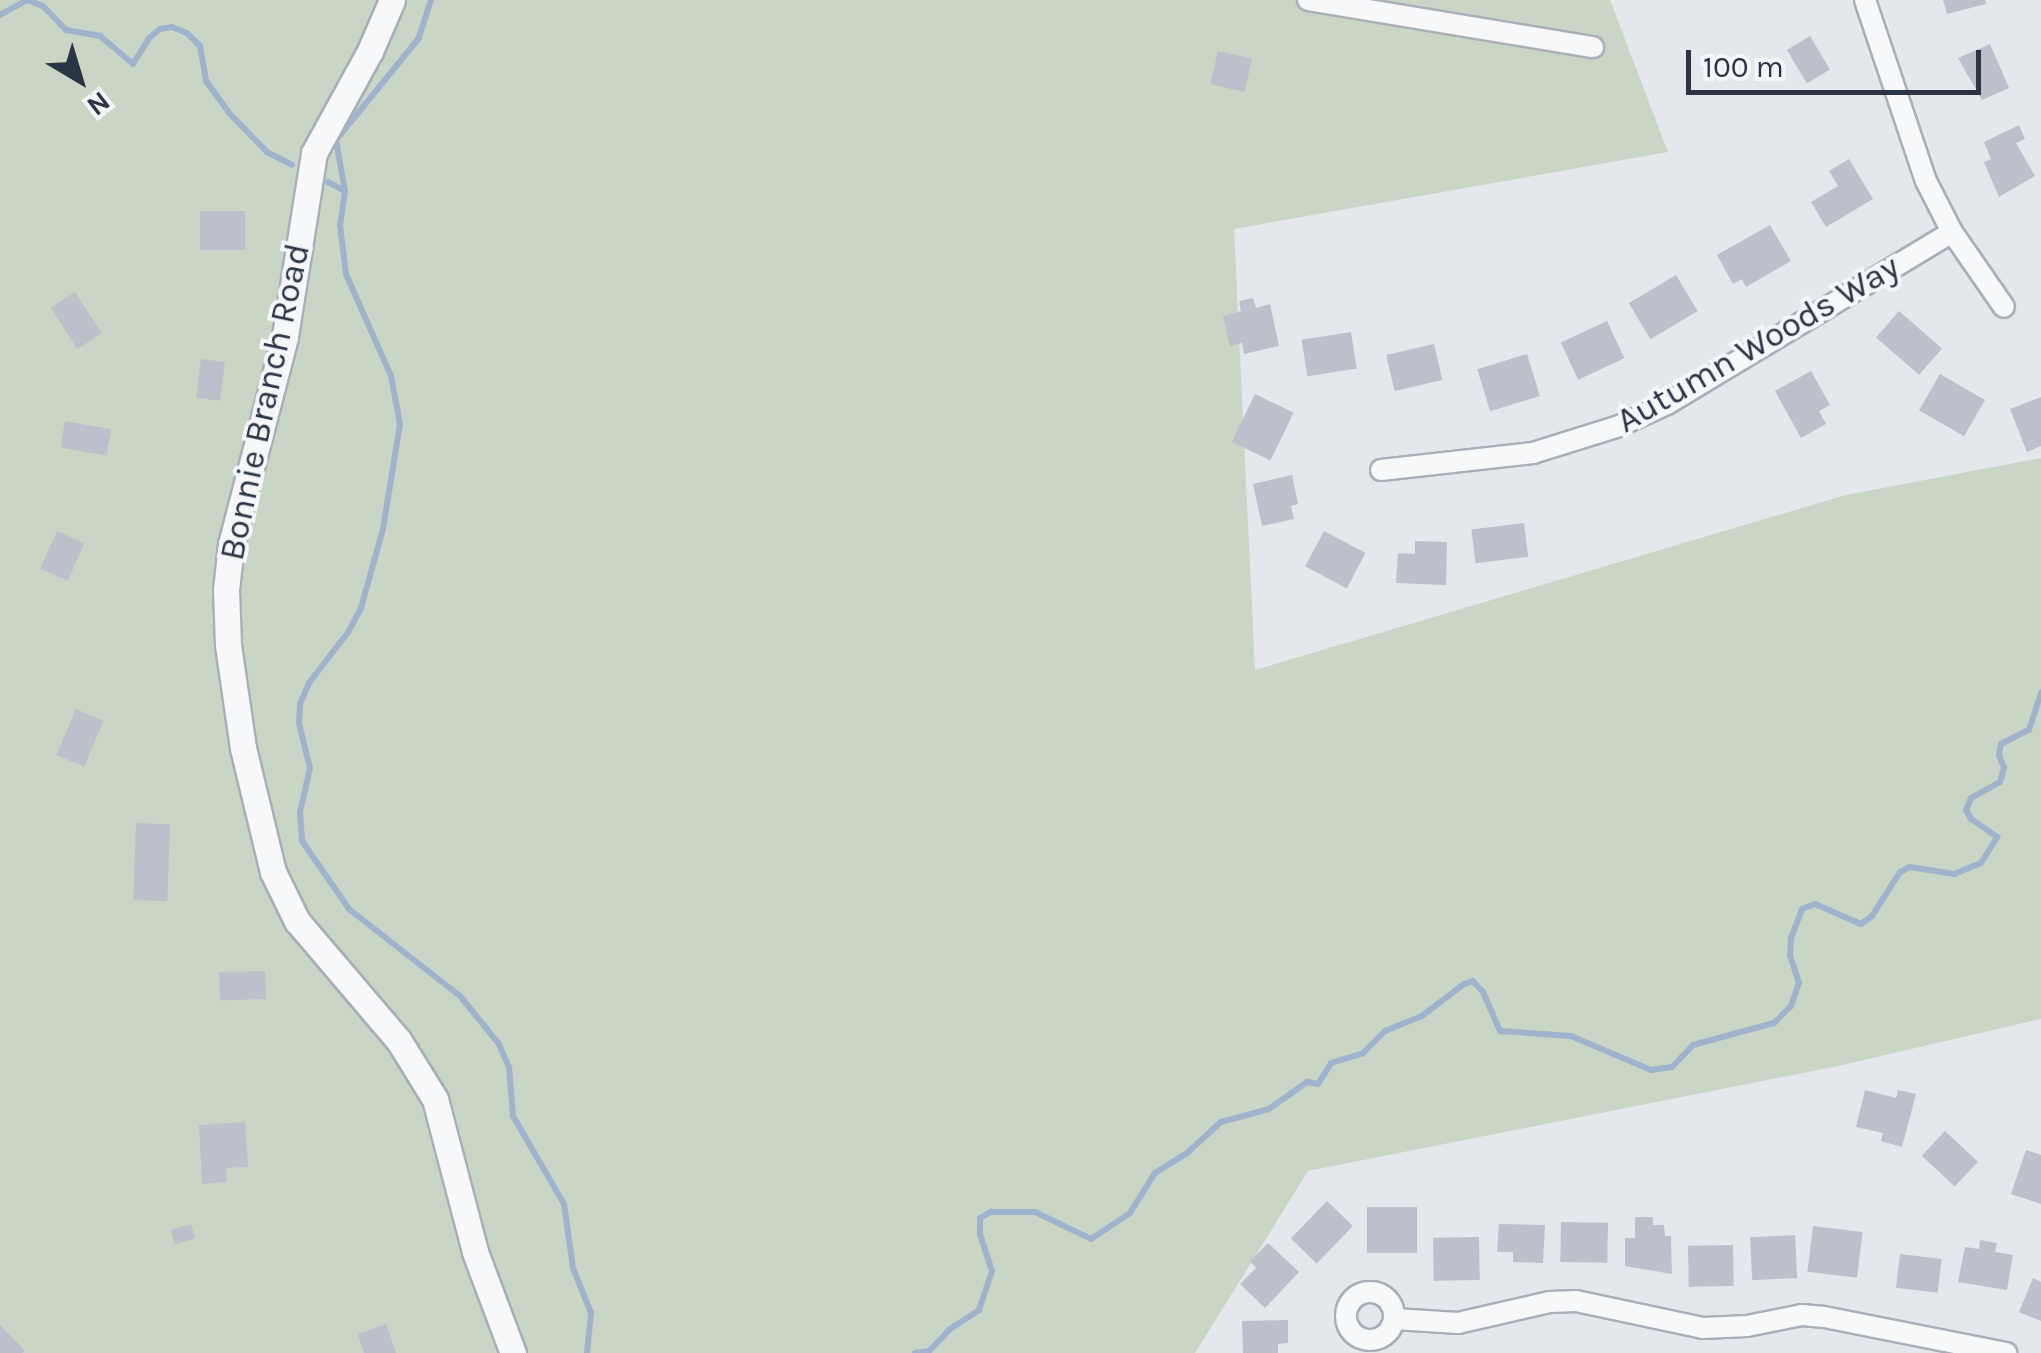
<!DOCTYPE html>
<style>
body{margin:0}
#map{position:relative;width:2041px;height:1353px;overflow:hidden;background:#e4e7ec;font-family:Karla,sans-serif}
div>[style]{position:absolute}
.green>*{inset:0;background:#c9d6c5}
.stream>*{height:6px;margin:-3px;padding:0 3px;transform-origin:3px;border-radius:3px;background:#9fb4cc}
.building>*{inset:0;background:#bbc0ca;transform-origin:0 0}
.roads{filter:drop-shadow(2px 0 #a9aeb7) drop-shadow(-2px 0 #a9aeb7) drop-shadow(0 2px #a9aeb7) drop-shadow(0 -2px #a9aeb7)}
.minor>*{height:20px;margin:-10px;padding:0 10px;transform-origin:10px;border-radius:10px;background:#f7f8fa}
.minor>.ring{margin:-10px;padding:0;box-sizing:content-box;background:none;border:20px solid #f7f8fa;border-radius:50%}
.tertiary>*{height:25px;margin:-12.5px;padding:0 12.5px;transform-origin:12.5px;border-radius:12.5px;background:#f7f8fa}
span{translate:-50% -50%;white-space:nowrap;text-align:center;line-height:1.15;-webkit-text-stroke:8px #f4f6f9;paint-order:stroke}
.street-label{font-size:35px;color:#2b3445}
.north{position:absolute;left:30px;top:30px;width:100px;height:100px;-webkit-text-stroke:8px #f4f6f9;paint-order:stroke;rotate:142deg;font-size:28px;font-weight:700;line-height:40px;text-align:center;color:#2b3445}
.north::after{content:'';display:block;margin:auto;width:35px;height:45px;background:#2b3445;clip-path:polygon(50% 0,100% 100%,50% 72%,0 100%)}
.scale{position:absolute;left:1686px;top:50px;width:295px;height:45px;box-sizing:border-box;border:5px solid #2b3445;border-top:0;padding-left:12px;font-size:30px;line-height:35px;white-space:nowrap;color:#2b3445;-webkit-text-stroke:8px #f4f6f9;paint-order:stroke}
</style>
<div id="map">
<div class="green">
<div style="clip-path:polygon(0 0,1610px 0,1668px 152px,1234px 229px,1255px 670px,1846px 495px,2041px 458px,2041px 1019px,1838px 1066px,1308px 1171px,1195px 1353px,0 1353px)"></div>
</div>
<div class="stream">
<div style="left:431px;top:0;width:40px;rotate:108deg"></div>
<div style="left:419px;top:38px;width:132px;rotate:129.1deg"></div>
<div style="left:336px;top:140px;width:52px;rotate:80deg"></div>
<div style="left:345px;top:191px;width:34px;rotate:98deg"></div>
<div style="left:340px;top:225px;width:49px;rotate:83deg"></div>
<div style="left:346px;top:274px;width:111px;rotate:66.2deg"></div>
<div style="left:391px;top:376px;width:49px;rotate:79.4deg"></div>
<div style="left:400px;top:424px;width:106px;rotate:99.2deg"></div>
<div style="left:383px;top:529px;width:82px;rotate:105.6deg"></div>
<div style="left:361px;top:608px;width:26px;rotate:118deg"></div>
<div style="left:349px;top:631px;width:66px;rotate:127.6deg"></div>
<div style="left:309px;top:683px;width:23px;rotate:113deg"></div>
<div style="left:300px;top:704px;width:19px;rotate:93deg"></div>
<div style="left:299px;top:723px;width:46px;rotate:76.3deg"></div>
<div style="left:310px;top:768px;width:45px;rotate:102.8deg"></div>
<div style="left:300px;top:812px;width:29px;rotate:86deg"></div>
<div style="left:302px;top:841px;width:83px;rotate:55.3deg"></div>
<div style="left:349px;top:909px;width:141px;rotate:38.1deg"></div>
<div style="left:460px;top:996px;width:62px;rotate:50.9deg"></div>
<div style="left:499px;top:1044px;width:25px;rotate:67deg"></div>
<div style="left:509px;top:1067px;width:49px;rotate:85.3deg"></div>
<div style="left:513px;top:1116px;width:102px;rotate:59.9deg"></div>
<div style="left:564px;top:1204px;width:65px;rotate:82deg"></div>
<div style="left:573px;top:1268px;width:48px;rotate:68.2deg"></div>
<div style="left:591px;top:1313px;width:40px;rotate:95.7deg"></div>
<div style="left:0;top:15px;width:31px;rotate:-29deg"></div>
<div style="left:27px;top:0;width:17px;rotate:21deg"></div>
<div style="left:43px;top:6px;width:33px;rotate:46deg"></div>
<div style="left:66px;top:30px;width:35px;rotate:10deg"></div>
<div style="left:100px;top:36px;width:43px;rotate:40.3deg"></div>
<div style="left:133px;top:64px;width:31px;rotate:-58deg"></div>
<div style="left:149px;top:38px;width:14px;rotate:-39deg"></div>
<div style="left:160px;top:29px;width:12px;rotate:-9deg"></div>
<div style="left:172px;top:27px;width:16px;rotate:22deg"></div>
<div style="left:187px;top:33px;width:18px;rotate:45deg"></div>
<div style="left:200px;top:46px;width:36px;rotate:80deg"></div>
<div style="left:206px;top:81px;width:39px;rotate:54deg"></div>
<div style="left:229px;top:113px;width:54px;rotate:45.7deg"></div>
<div style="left:267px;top:152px;width:28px;rotate:27deg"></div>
<div style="left:328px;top:182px;width:19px;rotate:28deg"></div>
<div style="left:915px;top:1353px;width:14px;rotate:-8deg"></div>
<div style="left:929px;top:1351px;width:30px;rotate:-46deg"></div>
<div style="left:950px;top:1329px;width:35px;rotate:-33deg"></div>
<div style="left:979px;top:1310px;width:41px;rotate:-71.6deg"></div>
<div style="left:992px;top:1271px;width:39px;rotate:-108deg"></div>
<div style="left:980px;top:1234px;width:16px;rotate:-90deg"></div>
<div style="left:980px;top:1218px;width:13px;rotate:-29deg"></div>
<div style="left:991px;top:1212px;width:44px"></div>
<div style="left:1035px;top:1212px;width:62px;rotate:25.7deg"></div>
<div style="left:1091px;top:1239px;width:47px;rotate:-33.7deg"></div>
<div style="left:1130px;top:1213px;width:47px;rotate:-58deg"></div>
<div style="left:1155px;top:1173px;width:38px;rotate:-32deg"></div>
<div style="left:1187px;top:1153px;width:46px;rotate:-42.4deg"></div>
<div style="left:1221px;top:1122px;width:50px;rotate:-15.2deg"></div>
<div style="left:1269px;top:1109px;width:47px;rotate:-35.4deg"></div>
<div style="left:1307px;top:1082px;width:11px;rotate:10deg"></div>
<div style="left:1318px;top:1084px;width:25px;rotate:-58deg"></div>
<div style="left:1331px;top:1063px;width:34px;rotate:-17deg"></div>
<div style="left:1363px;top:1053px;width:31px;rotate:-45deg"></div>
<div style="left:1385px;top:1031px;width:40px;rotate:-22deg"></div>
<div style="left:1422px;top:1016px;width:53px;rotate:-37.3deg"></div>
<div style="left:1464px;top:984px;width:9px;rotate:-18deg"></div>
<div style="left:1473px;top:981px;width:15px;rotate:48deg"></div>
<div style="left:1483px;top:992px;width:43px;rotate:66.4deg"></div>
<div style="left:1500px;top:1031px;width:71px;rotate:4deg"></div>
<div style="left:1571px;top:1036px;width:87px;rotate:23deg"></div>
<div style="left:1651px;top:1070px;width:21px;rotate:-8deg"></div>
<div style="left:1672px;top:1067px;width:30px;rotate:-46deg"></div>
<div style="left:1693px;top:1045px;width:84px;rotate:-15.2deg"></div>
<div style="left:1774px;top:1023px;width:24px;rotate:-45deg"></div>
<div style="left:1791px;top:1006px;width:24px;rotate:-71deg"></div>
<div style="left:1799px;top:983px;width:28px;rotate:-108deg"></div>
<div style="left:1790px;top:956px;width:18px;rotate:-87deg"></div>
<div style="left:1791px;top:938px;width:31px;rotate:-69deg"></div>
<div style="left:1802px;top:909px;width:14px;rotate:-21deg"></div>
<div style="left:1815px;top:904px;width:50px;rotate:23.5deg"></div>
<div style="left:1861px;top:924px;width:14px;rotate:-36deg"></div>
<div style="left:1872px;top:916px;width:52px;rotate:-57.5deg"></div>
<div style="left:1900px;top:872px;width:11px;rotate:-27deg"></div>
<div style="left:1910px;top:867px;width:45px;rotate:9deg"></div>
<div style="left:1954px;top:874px;width:29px;rotate:-22deg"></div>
<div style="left:1981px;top:863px;width:31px;rotate:-58deg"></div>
<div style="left:1997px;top:837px;width:32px;rotate:-145deg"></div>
<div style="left:1971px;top:819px;width:10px;rotate:-119deg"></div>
<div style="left:1966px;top:810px;width:13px;rotate:-67deg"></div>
<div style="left:1971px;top:798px;width:33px;rotate:-29deg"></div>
<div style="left:2000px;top:782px;width:15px;rotate:-74deg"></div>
<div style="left:2004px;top:768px;width:14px;rotate:-111deg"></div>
<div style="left:1999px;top:755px;width:11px;rotate:-80deg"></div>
<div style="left:2001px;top:744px;width:31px;rotate:-27deg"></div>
<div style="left:2029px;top:730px;width:40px;rotate:-72deg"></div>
</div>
<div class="building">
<div style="clip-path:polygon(1943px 0,1985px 0,1986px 4px,1947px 14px)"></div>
<div style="left:1810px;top:36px;width:39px;height:27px;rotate:59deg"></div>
<div style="clip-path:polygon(1990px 44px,2009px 88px,1982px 100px,1958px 58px)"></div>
<div style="left:1218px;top:51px;width:35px;height:34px;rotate:13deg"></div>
<div style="clip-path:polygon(2019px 125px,2025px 139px,2016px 143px,2035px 176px,1999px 197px,1984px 162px,1991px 159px,1984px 142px)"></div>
<div style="clip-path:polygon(1849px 159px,1873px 199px,1826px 227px,1811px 202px,1838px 186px,1829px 171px)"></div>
<div style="left:200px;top:211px;width:45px;height:39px"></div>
<div style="clip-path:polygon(1770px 225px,1791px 261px,1746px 287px,1742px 279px,1733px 284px,1717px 255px)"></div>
<div style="left:1676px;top:275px;width:42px;height:55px;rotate:59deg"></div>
<div style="left:75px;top:292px;width:49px;height:29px;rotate:57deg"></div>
<div style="clip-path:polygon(1253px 298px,1256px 308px,1270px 304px,1279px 346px,1244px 354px,1242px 343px,1230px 346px,1223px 316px,1241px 311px,1239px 301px)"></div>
<div style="left:1899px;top:311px;width:57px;height:35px;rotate:41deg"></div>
<div style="left:1607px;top:321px;width:41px;height:51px;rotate:65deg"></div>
<div style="left:1351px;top:332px;width:37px;height:50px;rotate:81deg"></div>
<div style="left:1434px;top:344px;width:37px;height:49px;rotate:77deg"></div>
<div style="left:1527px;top:354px;width:44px;height:52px;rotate:73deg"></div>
<div style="left:201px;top:359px;width:24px;height:39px;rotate:7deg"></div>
<div style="clip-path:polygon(1811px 371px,1830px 405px,1819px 411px,1826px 424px,1801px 438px,1775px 391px)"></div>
<div style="left:1940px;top:374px;width:52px;height:42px;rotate:30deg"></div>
<div style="left:1255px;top:394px;width:43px;height:53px;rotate:26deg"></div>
<div style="clip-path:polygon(2041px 397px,2041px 446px,2027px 452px,2010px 409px)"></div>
<div style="left:65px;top:421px;width:47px;height:27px;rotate:10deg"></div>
<div style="clip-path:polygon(1292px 475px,1298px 504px,1291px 506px,1294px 519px,1262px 526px,1253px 484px)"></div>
<div style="left:1524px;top:523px;width:34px;height:53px;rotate:83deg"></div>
<div style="left:57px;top:531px;width:30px;height:41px;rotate:24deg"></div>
<div style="left:1324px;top:531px;width:47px;height:40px;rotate:28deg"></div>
<div style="clip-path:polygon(1415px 541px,1447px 542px,1446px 585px,1396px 583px,1398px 553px,1415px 554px)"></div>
<div style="left:76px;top:709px;width:30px;height:50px;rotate:23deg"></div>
<div style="left:136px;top:823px;width:34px;height:77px;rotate:2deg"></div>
<div style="left:265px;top:971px;width:28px;height:46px;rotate:88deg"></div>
<div style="clip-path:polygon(1865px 1090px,1896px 1098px,1898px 1090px,1916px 1094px,1902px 1147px,1881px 1141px,1883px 1133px,1856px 1127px)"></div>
<div style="clip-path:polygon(245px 1122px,248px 1167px,226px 1168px,227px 1182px,202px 1184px,199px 1125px)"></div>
<div style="left:1945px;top:1131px;width:45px;height:34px;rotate:43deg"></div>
<div style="clip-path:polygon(2026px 1150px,2041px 1155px,2041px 1204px,2011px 1194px)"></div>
<div style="left:1327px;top:1201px;width:36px;height:52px;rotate:44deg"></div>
<div style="left:1367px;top:1207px;width:50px;height:46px"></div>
<div style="clip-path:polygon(1635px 1217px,1653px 1217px,1653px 1225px,1664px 1225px,1665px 1236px,1671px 1236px,1672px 1274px,1625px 1266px,1625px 1238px,1635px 1238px)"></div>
<div style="left:1561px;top:1222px;width:47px;height:40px;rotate:1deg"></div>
<div style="left:191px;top:1224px;width:15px;height:21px;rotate:74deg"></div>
<div style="clip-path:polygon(1499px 1224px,1545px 1225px,1543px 1263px,1513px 1262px,1513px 1252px,1497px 1252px)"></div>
<div style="left:1813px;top:1226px;width:50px;height:46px;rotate:7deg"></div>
<div style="left:1795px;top:1235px;width:43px;height:45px;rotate:87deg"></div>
<div style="left:1479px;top:1237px;width:43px;height:46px;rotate:89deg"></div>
<div style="clip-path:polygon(1980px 1240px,1997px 1243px,1995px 1252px,2013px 1255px,2007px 1290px,1958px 1282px,1965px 1247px,1979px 1249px)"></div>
<div style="clip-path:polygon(1268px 1243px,1299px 1272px,1265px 1308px,1240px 1284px,1256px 1268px,1250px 1261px)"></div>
<div style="left:1733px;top:1245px;width:41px;height:45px;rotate:89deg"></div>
<div style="left:1900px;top:1254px;width:42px;height:34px;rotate:7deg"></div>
<div style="clip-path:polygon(2033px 1278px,2041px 1282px,2041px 1321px,2019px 1312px)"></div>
<div style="clip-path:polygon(1288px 1320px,1288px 1343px,1278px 1344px,1278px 1353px,1243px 1353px,1242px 1321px)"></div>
<div style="clip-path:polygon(386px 1324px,396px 1353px,364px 1353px,358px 1334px)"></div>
<div style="clip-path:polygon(0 1325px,25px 1351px,22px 1353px,0 1353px)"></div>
</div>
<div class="roads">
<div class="minor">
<div style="left:1308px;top:0;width:289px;rotate:9.4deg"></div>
<div style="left:1865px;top:0;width:191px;rotate:71.4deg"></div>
<div style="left:1926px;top:181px;width:57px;rotate:63deg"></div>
<div style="left:1952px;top:232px;width:91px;rotate:55.3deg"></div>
<div style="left:1381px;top:470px;width:153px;rotate:-6.4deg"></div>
<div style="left:1533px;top:453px;width:90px;rotate:-17.4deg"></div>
<div style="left:1619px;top:426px;width:53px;rotate:-24.6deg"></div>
<div style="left:1667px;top:404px;width:333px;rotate:-31.1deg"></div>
<div class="ring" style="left:1346px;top:1292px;width:28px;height:28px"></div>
<div style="left:1395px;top:1319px;width:63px;rotate:3.6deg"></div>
<div style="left:1458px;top:1323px;width:94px;rotate:-12.9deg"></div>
<div style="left:1550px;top:1302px;width:26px;rotate:-2deg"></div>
<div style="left:1576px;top:1301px;width:130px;rotate:12deg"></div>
<div style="left:1703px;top:1328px;width:44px;rotate:-2.6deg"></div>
<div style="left:1747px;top:1326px;width:56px;rotate:-11.3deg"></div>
<div style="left:1802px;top:1315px;width:22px;rotate:5deg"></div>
<div style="left:1824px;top:1317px;width:186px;rotate:11.2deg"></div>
</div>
<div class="tertiary">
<div style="left:392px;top:0;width:56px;rotate:113.3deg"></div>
<div style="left:370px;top:51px;width:116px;rotate:118.8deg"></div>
<div style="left:314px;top:153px;width:186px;rotate:99deg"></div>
<div style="left:285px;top:337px;width:214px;rotate:104.6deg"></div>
<div style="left:231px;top:544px;width:46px;rotate:96.2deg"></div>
<div style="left:226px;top:590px;width:55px;rotate:87.9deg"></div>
<div style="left:228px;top:645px;width:104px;rotate:81.7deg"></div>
<div style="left:243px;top:748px;width:128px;rotate:76.4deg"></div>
<div style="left:273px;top:872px;width:55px;rotate:63.9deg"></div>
<div style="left:297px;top:921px;width:157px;rotate:49.6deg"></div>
<div style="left:399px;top:1041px;width:68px;rotate:58.2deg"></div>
<div style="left:435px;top:1099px;width:158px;rotate:75.3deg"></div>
<div style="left:475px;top:1252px;width:108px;rotate:69.4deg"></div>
</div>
</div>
<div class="street-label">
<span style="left:1758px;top:344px;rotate:-30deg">Autumn Woods Way</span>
<span style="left:265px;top:402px;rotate:-78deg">Bonnie Branch Road</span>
</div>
<div class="north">N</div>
<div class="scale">100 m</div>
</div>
